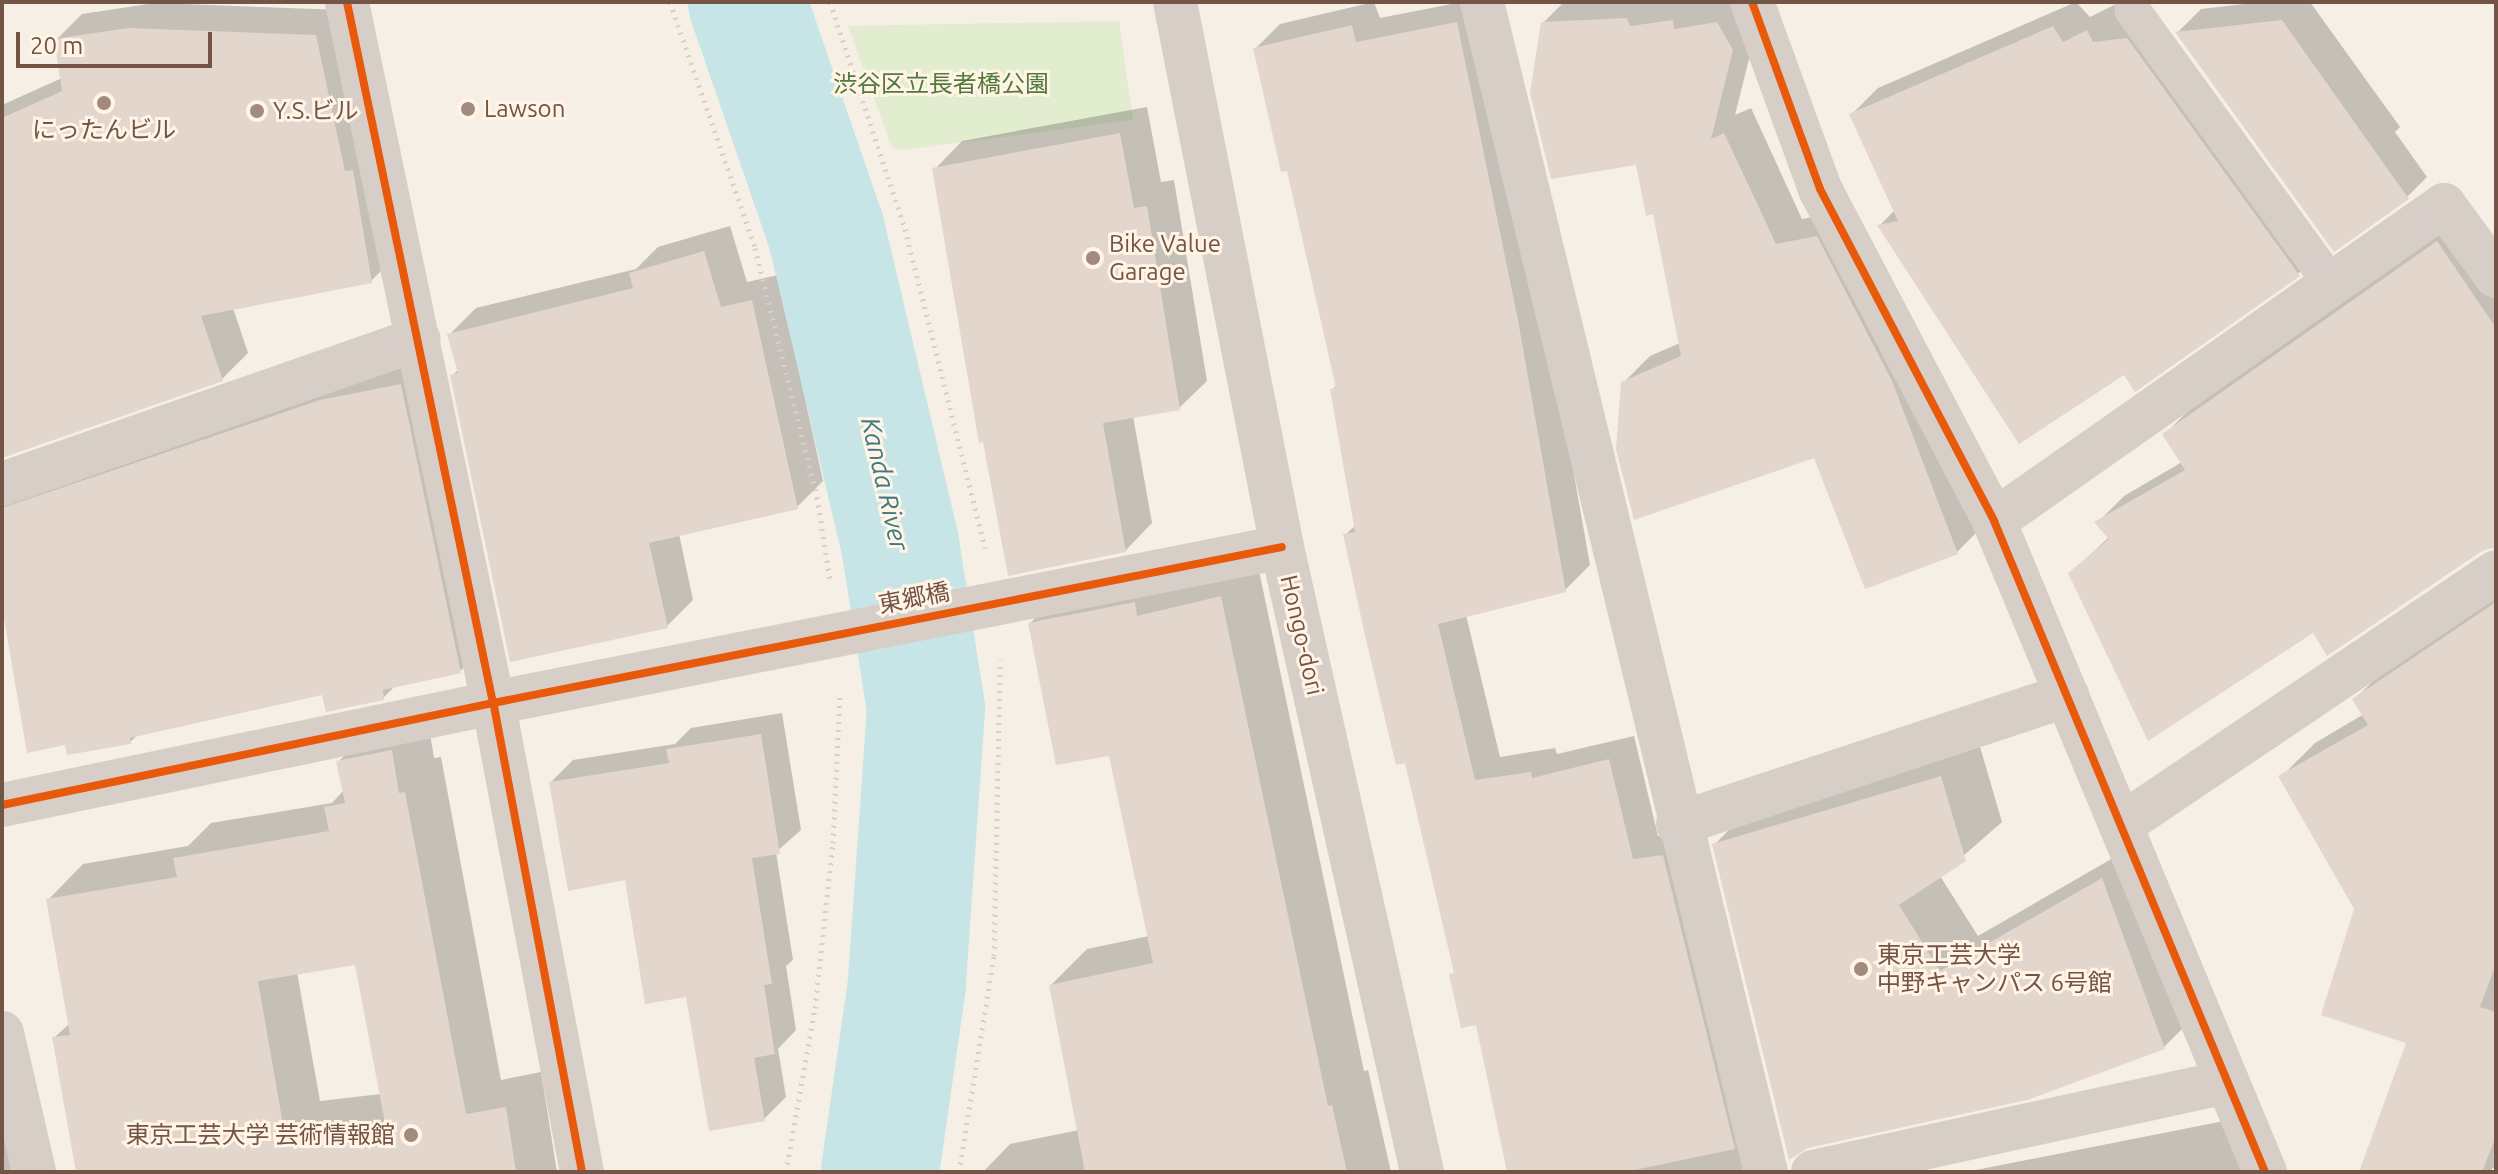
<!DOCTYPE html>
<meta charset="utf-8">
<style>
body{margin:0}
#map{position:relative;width:2498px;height:1174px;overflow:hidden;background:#f6efe5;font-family:Ubuntu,"Noto Sans JP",sans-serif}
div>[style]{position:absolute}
.green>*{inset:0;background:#e2eccf}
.shadow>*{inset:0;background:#0003}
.river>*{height:118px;margin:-59px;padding:0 59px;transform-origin:59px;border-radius:59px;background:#c7e5e6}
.building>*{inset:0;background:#e2d6cd}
.path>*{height:5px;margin-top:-2.5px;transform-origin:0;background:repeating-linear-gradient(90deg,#d9cfca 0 2px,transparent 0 8px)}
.service>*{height:36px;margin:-18px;padding:0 18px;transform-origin:18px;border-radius:18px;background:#d7cec8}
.minor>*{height:44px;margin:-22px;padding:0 22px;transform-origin:22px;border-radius:22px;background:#d7cec8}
.tertiary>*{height:44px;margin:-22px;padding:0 22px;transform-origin:22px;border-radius:22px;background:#d7cec8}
.cycleway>*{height:8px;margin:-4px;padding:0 4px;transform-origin:4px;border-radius:4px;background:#e8590c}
.dots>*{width:22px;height:22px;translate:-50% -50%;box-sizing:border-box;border:4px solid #fff4e5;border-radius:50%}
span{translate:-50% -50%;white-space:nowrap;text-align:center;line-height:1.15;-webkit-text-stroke:6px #fff4e5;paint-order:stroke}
.park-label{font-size:24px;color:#527a3d}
.poi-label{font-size:24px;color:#745446}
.left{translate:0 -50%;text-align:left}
.right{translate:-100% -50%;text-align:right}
.street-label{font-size:24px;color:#745446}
.water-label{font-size:26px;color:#3c7982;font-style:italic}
.frame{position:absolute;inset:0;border:4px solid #745446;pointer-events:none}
.scale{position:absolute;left:16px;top:32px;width:196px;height:36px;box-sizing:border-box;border:4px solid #745446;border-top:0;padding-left:10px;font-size:24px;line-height:28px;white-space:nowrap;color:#745446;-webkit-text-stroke:6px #fff4e5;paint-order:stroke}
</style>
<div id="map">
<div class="green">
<div style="clip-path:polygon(1119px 21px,1133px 120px,903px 150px,892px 148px,848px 26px)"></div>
</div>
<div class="shadow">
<div style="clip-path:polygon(1374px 2px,1380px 18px,1462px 2px,1542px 294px,1590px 565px,1565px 590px,1466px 615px,1500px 757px,1555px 748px,1557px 754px,1634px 736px,1658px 836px,1688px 831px,1765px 1148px,1741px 1172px,1509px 1172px,1477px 1023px,1451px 975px,1456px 971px,1406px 761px,1345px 535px,1356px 525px,1332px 390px,1337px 385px,1288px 168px,1255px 49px,1280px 24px)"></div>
<div style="clip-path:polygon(1564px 2px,1746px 2px,1758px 23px,1735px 115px,1751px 108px,1802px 219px,1843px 211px,1983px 526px,1957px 552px,1816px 455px,1623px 383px,1650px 356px,1680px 343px,1655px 212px,1637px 163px,1543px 23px)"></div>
<div style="clip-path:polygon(2076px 2px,2090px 17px,2114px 5px,2324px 248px,2298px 274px,2125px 372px,1880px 225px,1895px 210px,1852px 114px,1878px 88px)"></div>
<div style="clip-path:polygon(2261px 2px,2310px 2px,2400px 127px,2395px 132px,2427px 177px,2403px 201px,2177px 33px,2201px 9px)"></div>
<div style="clip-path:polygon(155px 3px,342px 10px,397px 255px,371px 281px,233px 308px,248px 353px,222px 379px,2px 455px,2px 105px,62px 78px,56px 40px,82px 14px)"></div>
<div style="clip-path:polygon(1147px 107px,1161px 182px,1174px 180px,1207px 381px,1179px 408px,1133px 416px,1152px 523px,1125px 551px,935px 169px,962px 141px)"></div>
<div style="clip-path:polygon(2461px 218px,2496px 267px,2496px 532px,2313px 630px,2070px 574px,2109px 537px,2097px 523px,2124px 496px,2182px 462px,2165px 434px,2192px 407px)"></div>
<div style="clip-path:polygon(730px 226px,747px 282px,778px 275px,823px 481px,797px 507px,679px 534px,693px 600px,667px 626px,452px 376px,459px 369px,450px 334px,476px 308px,636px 269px,658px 247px)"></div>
<div style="clip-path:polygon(426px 360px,485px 646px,460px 671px,396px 685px,383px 698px,323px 692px,139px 734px,130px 742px,2px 595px,2px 493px)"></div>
<div style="clip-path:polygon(1257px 561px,1364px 1071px,1368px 1070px,1391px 1172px,983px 1172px,1010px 1144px,1079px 1130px,1051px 985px,1087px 949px,1149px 936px,1111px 753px,1030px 623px,1067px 587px)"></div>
<div style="clip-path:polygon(2496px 593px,2496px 1165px,2489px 1172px,2362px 1172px,2408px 1041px,2356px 909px,2281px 777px,2315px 743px,2364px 714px,2355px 699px,2389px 665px)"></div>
<div style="clip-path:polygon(782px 713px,801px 830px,776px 852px,793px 960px,786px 966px,796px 1030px,778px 1049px,786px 1097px,764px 1119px,688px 995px,627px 877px,551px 782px,573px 760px,675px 744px,691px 728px)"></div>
<div style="clip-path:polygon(evenodd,427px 715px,434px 758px,441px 757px,501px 1080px,541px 1072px,557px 1172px,114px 1172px,54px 1038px,70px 1023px,48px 900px,83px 864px,188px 846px,211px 823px,332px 803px,344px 790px,338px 762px,374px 726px,427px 715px,356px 963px,381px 1094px,320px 1101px,297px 972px,356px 963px)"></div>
<div style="clip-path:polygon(1978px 740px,2002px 822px,1940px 876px,1978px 936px,2139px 843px,2201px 1010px,2164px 1047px,2026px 1098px,1714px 845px,1751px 808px)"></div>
<div style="clip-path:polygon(2px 1064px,24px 1172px,2px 1172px)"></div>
<div style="clip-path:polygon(2234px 1119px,2257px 1172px,1966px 1172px)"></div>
</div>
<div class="river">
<div style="left:747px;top:2px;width:242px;rotate:71deg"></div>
<div style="left:826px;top:231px;width:322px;rotate:76.7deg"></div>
<div style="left:900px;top:544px;width:167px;rotate:81deg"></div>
<div style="left:926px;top:709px;width:276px;rotate:94deg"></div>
<div style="left:907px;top:984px;width:190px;rotate:98.2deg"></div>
</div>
<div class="building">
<div style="clip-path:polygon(1627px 18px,1630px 26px,1673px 20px,1674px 29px,1717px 22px,1733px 50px,1711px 139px,1724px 133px,1776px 244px,1817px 236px,1892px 381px,1958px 554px,1865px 589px,1814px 458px,1634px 520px,1616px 449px,1621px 382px,1681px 356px,1653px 214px,1646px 216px,1636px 165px,1551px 179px,1530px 93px,1541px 22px)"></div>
<div style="clip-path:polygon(2282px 20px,2409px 199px,2334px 252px,2175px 32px)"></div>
<div style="clip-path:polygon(1457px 22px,1518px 320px,1566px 592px,1438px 624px,1475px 780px,1531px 772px,1532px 778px,1609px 759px,1633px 859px,1663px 855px,1735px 1149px,1625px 1172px,1507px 1172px,1476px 1025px,1461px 1028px,1449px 974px,1454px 973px,1405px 763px,1396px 765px,1366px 640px,1343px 534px,1355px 532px,1330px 389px,1336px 388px,1287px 171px,1281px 172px,1253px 48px,1352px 25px,1356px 42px)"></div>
<div style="clip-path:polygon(2053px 26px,2063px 42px,2087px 30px,2093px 42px,2127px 38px,2300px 276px,2135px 392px,2124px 375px,2019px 444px,1877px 225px,1898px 221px,1849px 114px)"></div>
<div style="clip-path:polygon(128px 28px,316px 35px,345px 171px,353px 170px,372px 283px,201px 316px,223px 381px,2px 458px,2px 118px,62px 91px,54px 39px)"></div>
<div style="clip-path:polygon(1120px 133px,1134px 208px,1147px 206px,1180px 410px,1103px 423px,1126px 552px,1008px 576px,983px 442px,979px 443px,932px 168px)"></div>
<div style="clip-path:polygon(2437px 241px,2496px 328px,2496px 547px,2482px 551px,2327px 656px,2313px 633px,2148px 741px,2068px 573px,2109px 539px,2094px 522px,2185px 470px,2162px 434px)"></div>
<div style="clip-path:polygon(704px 251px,721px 307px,752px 300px,798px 509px,649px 543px,668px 628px,510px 662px,450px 375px,458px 373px,447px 334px,633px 288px,629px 273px)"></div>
<div style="clip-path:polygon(401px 384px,461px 673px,383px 690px,384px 700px,326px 712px,322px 695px,130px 738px,131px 744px,67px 755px,65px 745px,27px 753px,2px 607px,2px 508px,320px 400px)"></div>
<div style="clip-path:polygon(1221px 596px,1328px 1106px,1332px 1105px,1347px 1172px,1085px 1172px,1049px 985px,1153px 963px,1109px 756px,1056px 765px,1028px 623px,1135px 602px,1137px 616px)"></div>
<div style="clip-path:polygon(2496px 602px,2496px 964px,2480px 1007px,2496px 1012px,2496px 1136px,2482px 1172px,2359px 1172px,2406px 1043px,2321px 1015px,2354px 909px,2278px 776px,2368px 725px,2352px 699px)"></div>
<div style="clip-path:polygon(761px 734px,780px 854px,752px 858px,772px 984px,764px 985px,775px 1054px,754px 1058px,765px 1121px,709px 1131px,686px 997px,645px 1004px,625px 880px,568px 891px,549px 782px,669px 763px,666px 749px)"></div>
<div style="clip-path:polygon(evenodd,392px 750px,399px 793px,405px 792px,466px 1114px,506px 1107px,516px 1172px,76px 1172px,52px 1037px,70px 1035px,46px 899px,177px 877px,173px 858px,329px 831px,324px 807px,345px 803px,336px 761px,392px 750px,355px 965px,385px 1123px,285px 1136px,258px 981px,355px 965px)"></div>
<div style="clip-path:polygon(1941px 776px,1966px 861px,1899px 905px,1940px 971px,2102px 878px,2165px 1049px,2027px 1100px,1808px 1148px,1789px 1160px,1712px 844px)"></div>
</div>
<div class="path">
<div style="left:670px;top:2px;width:260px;rotate:70.9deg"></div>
<div style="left:755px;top:248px;width:257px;rotate:76deg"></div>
<div style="left:817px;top:497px;width:84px;rotate:81.1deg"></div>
<div style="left:830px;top:2px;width:239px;rotate:71.7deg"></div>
<div style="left:905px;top:229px;width:329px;rotate:75.9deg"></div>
<div style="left:786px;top:1172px;width:167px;rotate:-80deg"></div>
<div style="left:815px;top:1008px;width:166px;rotate:-83.8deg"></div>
<div style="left:833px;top:843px;width:150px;rotate:-87.3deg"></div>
<div style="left:959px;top:1172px;width:219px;rotate:-80.8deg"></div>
<div style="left:994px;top:956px;width:296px;rotate:-88.8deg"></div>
</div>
<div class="service">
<div style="left:2132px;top:2px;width:9px;rotate:84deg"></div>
<div style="left:2133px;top:11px;width:335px;rotate:54deg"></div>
</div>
<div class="minor">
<div style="left:1482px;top:2px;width:1204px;rotate:76.36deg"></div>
<div style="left:1752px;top:2px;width:199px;rotate:70deg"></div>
<div style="left:1820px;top:189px;width:375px;rotate:62.3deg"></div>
<div style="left:1994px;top:521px;width:705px;rotate:67.4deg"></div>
<div style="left:2px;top:484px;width:441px;rotate:-19.2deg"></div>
<div style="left:1994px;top:521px;width:550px;rotate:-35.08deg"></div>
<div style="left:2444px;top:205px;width:88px;rotate:53.8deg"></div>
<div style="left:2px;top:805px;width:501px;rotate:-11.74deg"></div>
<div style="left:493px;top:703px;width:716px;rotate:-101.77deg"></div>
<div style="left:1678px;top:824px;width:410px;rotate:-18.3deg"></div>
<div style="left:2121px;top:825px;width:452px;rotate:-34deg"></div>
<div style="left:2px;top:1033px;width:143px;rotate:77deg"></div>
<div style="left:582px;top:1172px;width:477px;rotate:-100.7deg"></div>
<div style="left:493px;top:703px;width:804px;rotate:-11.18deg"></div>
<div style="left:1813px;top:1172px;width:423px;rotate:-12.3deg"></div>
</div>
<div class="tertiary">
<div style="left:1175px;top:2px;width:555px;rotate:78.89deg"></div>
<div style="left:1282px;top:547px;width:640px;rotate:77.37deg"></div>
</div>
<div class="cycleway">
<div style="left:1752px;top:2px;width:199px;rotate:70deg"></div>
<div style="left:1820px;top:189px;width:375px;rotate:62.3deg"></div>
<div style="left:1994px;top:521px;width:705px;rotate:67.4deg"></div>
<div style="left:2px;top:805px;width:501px;rotate:-11.74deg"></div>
<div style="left:493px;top:703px;width:716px;rotate:-101.77deg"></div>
<div style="left:582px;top:1172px;width:477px;rotate:-100.7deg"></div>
<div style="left:493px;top:703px;width:804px;rotate:-11.18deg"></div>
</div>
<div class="dots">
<div style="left:104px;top:103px;background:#a28a7e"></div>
<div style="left:468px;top:109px;background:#a28a7e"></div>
<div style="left:257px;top:111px;background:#a28a7e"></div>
<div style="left:1093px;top:258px;background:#a28a7e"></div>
<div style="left:1861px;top:969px;background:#a28a7e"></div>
<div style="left:411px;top:1135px;background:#a28a7e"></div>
</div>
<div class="park-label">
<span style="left:941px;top:84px">渋谷区立長者橋公園</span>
</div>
<div class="poi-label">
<span class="left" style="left:484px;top:109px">Lawson</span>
<span class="left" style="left:273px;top:111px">Y.S.ビル</span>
<span style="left:104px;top:130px">にったんビル</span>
<span class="left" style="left:1109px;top:258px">Bike Value<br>Garage</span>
<span class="left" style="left:1877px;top:969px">東京工芸大学<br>中野キャンパス 6号館</span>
<span class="right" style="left:395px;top:1135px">東京工芸大学 芸術情報館</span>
</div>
<div class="street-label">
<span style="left:914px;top:598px;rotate:-11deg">東郷橋</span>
<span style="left:1302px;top:635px;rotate:77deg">Hongo-dori</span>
</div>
<div class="water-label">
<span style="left:885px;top:484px;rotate:77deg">Kanda River</span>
</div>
<div class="frame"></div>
<div class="scale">20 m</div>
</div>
